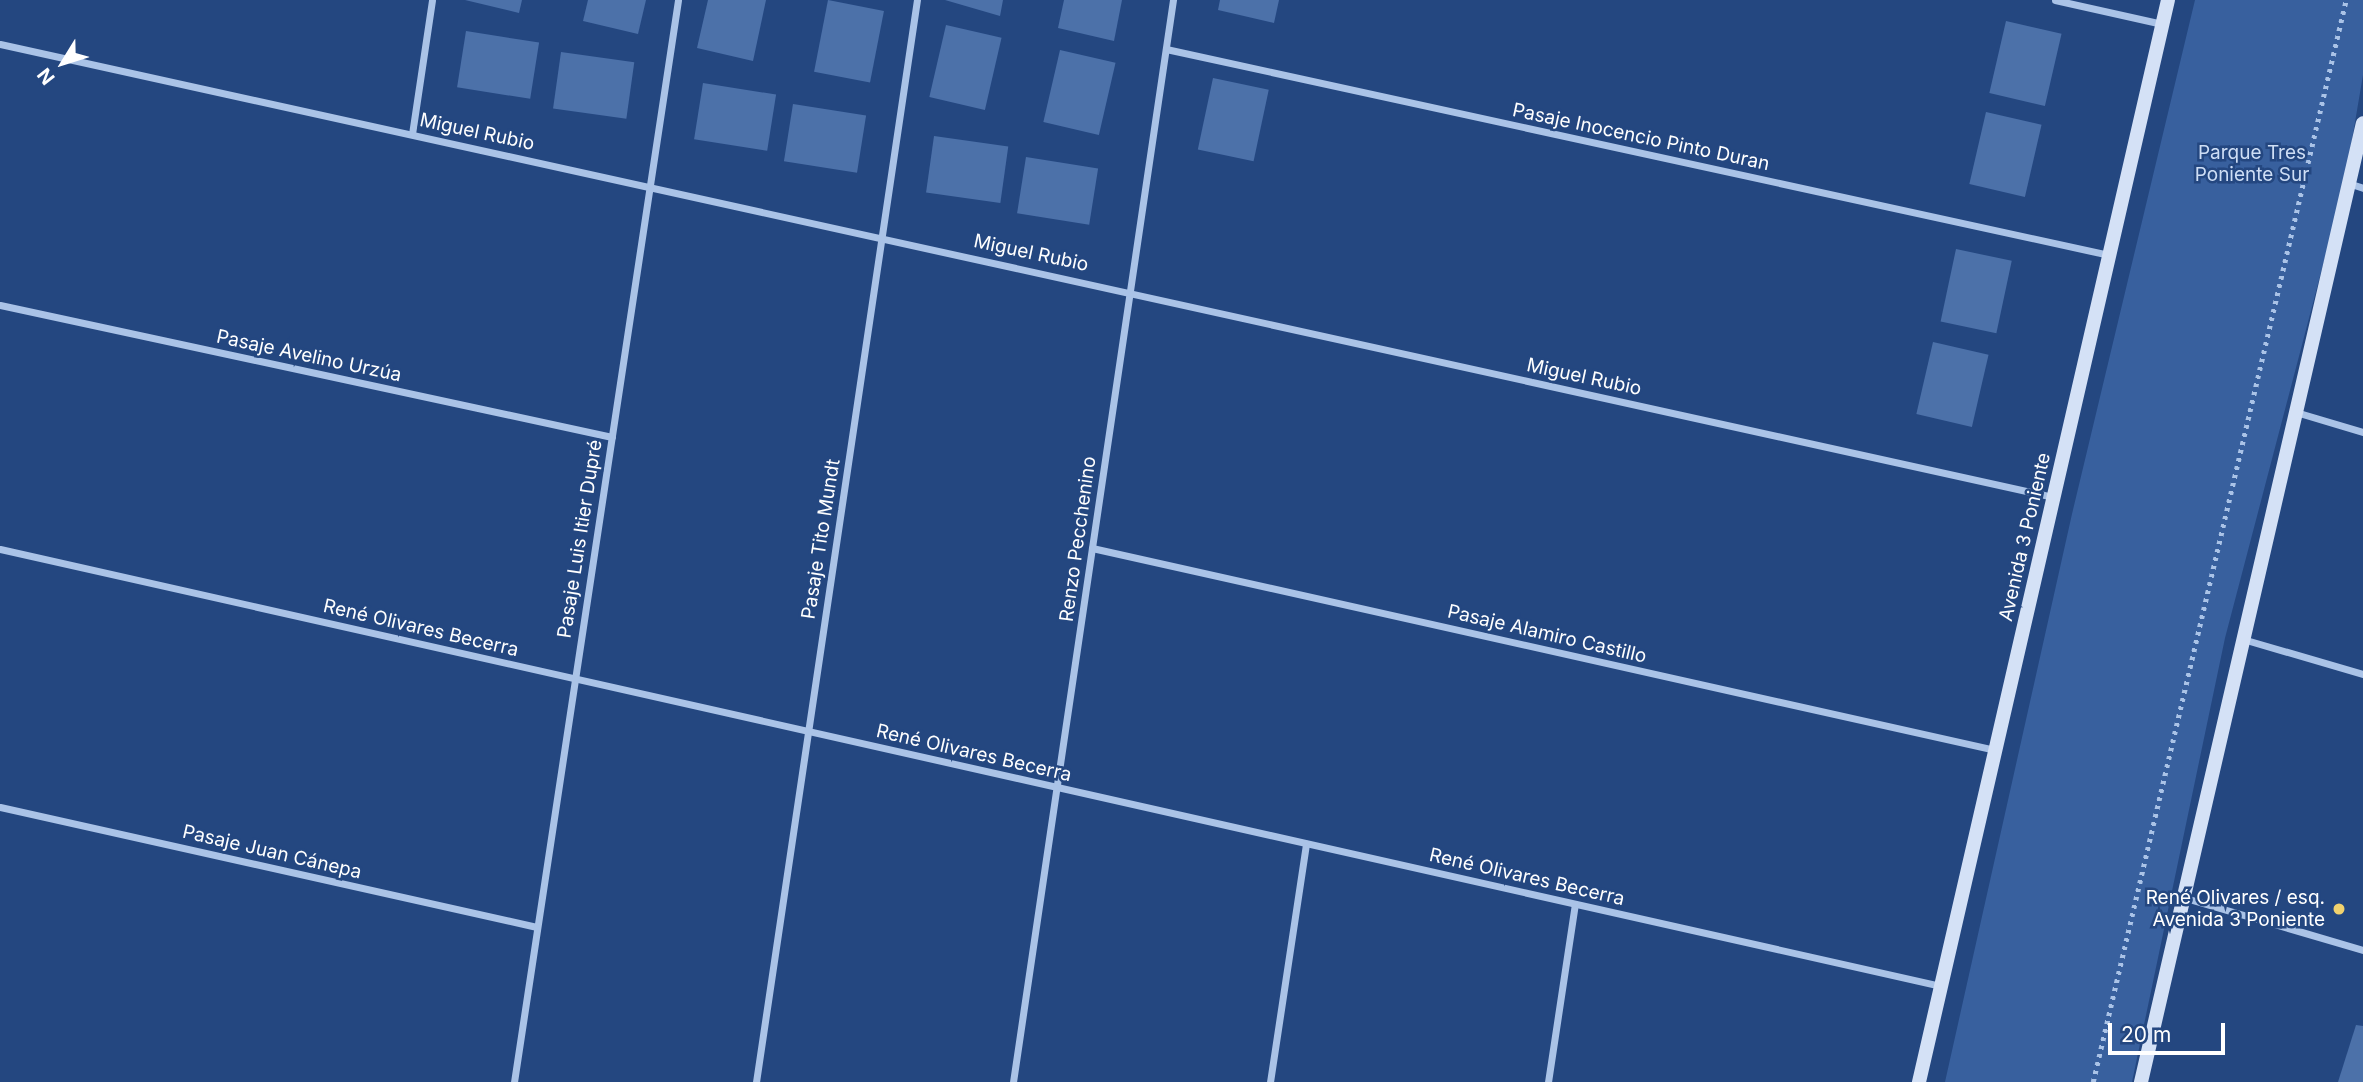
<!DOCTYPE html>
<meta charset="utf-8">
<style>
body{margin:0}
#map{position:relative;width:2363px;height:1082px;overflow:hidden;background:#244780;font-family:Inter,sans-serif}
div>[style]{position:absolute}
.green>*{inset:0;background:#38609e}
.building>*{inset:0;background:#4c71a9;transform-origin:0 0}
.path>*{height:4.5px;margin-top:-2.25px;transform-origin:0;background:repeating-linear-gradient(90deg,#aac3e7 0 3.5px,transparent 0 8.5px)}
.street>*{height:7px;margin:-3.5px;padding:0 3.5px;transform-origin:3.5px;border-radius:3.5px;background:#aac3e7}
.secondary>*{height:14px;margin:-7px;padding:0 7px;transform-origin:7px;border-radius:7px;background:#d4e1f6}
.dots>*{width:19px;height:19px;translate:-50% -50%;box-sizing:border-box;border:4px solid #244780;border-radius:50%}
span{translate:-50% -50%;white-space:nowrap;text-align:center;line-height:1.15;-webkit-text-stroke:5px #244780;paint-order:stroke}
.street-label{font-size:19px;color:#fff}
.park-label{font-size:19px;color:#cedef5}
.poi-label{font-size:19px;color:#fff}
.right{translate:-100% -50%;text-align:right}
.north{position:absolute;left:28px;top:28px;width:70px;height:70px;-webkit-text-stroke:5px #244780;paint-order:stroke;rotate:232deg;font-size:19px;font-weight:700;line-height:28px;text-align:center;color:#fff}
.north::after{content:'';display:block;margin:auto;width:24px;height:32px;background:#fff;clip-path:polygon(50% 0,100% 100%,50% 72%,0 100%)}
.scale{position:absolute;left:2108px;top:1023px;width:117px;height:32px;box-sizing:border-box;border:4px solid #fff;border-top:0;padding-left:9px;font-size:21px;line-height:24px;white-space:nowrap;color:#fff;-webkit-text-stroke:5px #244780;paint-order:stroke}
</style>
<div id="map">
<div class="green">
<div style="clip-path:polygon(2195px 0,2363px 0,2363px 75px,2345px 181px,2225px 638px,2132px 1082px,1945px 1082px,2072px 514px)"></div>
</div>
<div class="building">
<div style="clip-path:polygon(465px 0,522px 0,519px 13px)"></div>
<div style="clip-path:polygon(588px 0,646px 0,638px 34px,583px 21px)"></div>
<div style="clip-path:polygon(708px 0,766px 0,753px 61px,697px 48px)"></div>
<div style="left:828px;top:0;width:57px;height:73px;rotate:11deg"></div>
<div style="clip-path:polygon(945px 0,1003px 0,1000px 16px)"></div>
<div style="clip-path:polygon(1064px 0,1122px 0,1114px 41px,1058px 28px)"></div>
<div style="clip-path:polygon(1220px 0,1279px 0,1274px 23px,1218px 10px)"></div>
<div style="left:2006px;top:21px;width:57px;height:74px;rotate:13deg"></div>
<div style="left:946px;top:25px;width:57px;height:74px;rotate:13deg"></div>
<div style="left:466px;top:31px;width:74px;height:57px;rotate:9deg"></div>
<div style="left:1060px;top:50px;width:57px;height:74px;rotate:13deg"></div>
<div style="left:561px;top:52px;width:74px;height:57px;rotate:8deg"></div>
<div style="left:1213px;top:78px;width:57px;height:73px;rotate:12deg"></div>
<div style="left:703px;top:83px;width:74px;height:57px;rotate:9deg"></div>
<div style="left:793px;top:104px;width:74px;height:58px;rotate:9deg"></div>
<div style="left:1986px;top:112px;width:57px;height:74px;rotate:13deg"></div>
<div style="left:934px;top:136px;width:75px;height:57px;rotate:8deg"></div>
<div style="left:1026px;top:157px;width:73px;height:57px;rotate:9deg"></div>
<div style="left:1956px;top:249px;width:57px;height:74px;rotate:12deg"></div>
<div style="left:1933px;top:342px;width:57px;height:74px;rotate:13deg"></div>
<div style="clip-path:polygon(2356px 1025px,2363px 1026px,2363px 1082px,2338px 1082px)"></div>
</div>
<div class="path">
<div style="left:2093px;top:1082px;width:1111px;rotate:-76.84deg"></div>
</div>
<div class="street">
<div style="left:2055px;top:0;width:110px;rotate:12.6deg"></div>
<div style="left:0;top:44px;width:2102px;rotate:12.44deg"></div>
<div style="left:1166px;top:49px;width:965px;rotate:12.32deg"></div>
<div style="left:412px;top:134px;width:135px;rotate:-81.5deg"></div>
<div style="left:2348px;top:183px;width:16px;rotate:18deg"></div>
<div style="left:0;top:305px;width:626px;rotate:12.17deg"></div>
<div style="left:2299px;top:413px;width:67px;rotate:16.5deg"></div>
<div style="left:1092px;top:548px;width:925px;rotate:12.61deg"></div>
<div style="left:0;top:549px;width:1990px;rotate:12.69deg"></div>
<div style="left:2246px;top:640px;width:122px;rotate:16.2deg"></div>
<div style="left:0;top:807px;width:550px;rotate:12.6deg"></div>
<div style="left:2182px;top:897px;width:189px;rotate:16.3deg"></div>
<div style="left:514px;top:1082px;width:1094px;rotate:-81.38deg"></div>
<div style="left:756px;top:1082px;width:1094px;rotate:-81.54deg"></div>
<div style="left:1013px;top:1082px;width:1094px;rotate:-81.59deg"></div>
<div style="left:1270px;top:1082px;width:241px;rotate:-81.4deg"></div>
<div style="left:1548px;top:1082px;width:180px;rotate:-81.4deg"></div>
</div>
<div class="secondary">
<div style="left:1919px;top:1082px;width:1110px;rotate:-77.04deg"></div>
<div style="left:2141px;top:1082px;width:984px;rotate:-76.97deg"></div>
</div>
<div class="dots">
<div style="left:2339px;top:909px;background:#f1d26e"></div>
</div>
<div class="street-label">
<span style="left:477px;top:132px;rotate:12deg">Miguel Rubio</span>
<span style="left:1641px;top:137px;rotate:12deg">Pasaje Inocencio Pinto Duran</span>
<span style="left:1031px;top:253px;rotate:12deg">Miguel Rubio</span>
<span style="left:309px;top:356px;rotate:12deg">Pasaje Avelino Urzúa</span>
<span style="left:1584px;top:377px;rotate:12deg">Miguel Rubio</span>
<span style="left:2025px;top:537px;rotate:-77deg">Avenida 3 Poniente</span>
<span style="left:580px;top:539px;rotate:-81deg">Pasaje Luis Itier Dupré</span>
<span style="left:821px;top:539px;rotate:-81deg">Pasaje Tito Mundt</span>
<span style="left:1078px;top:539px;rotate:-82deg">Renzo Pecchenino</span>
<span style="left:421px;top:628px;rotate:13deg">René Olivares Becerra</span>
<span style="left:1547px;top:634px;rotate:13deg">Pasaje Alamiro Castillo</span>
<span style="left:974px;top:753px;rotate:13deg">René Olivares Becerra</span>
<span style="left:272px;top:852px;rotate:13deg">Pasaje Juan Cánepa</span>
<span style="left:1527px;top:877px;rotate:13deg">René Olivares Becerra</span>
</div>
<div class="park-label">
<span style="left:2252px;top:164px">Parque Tres<br>Poniente Sur</span>
</div>
<div class="poi-label">
<span class="right" style="left:2325px;top:909px">René Olivares / esq.<br>Avenida 3 Poniente</span>
</div>
<div class="north">N</div>
<div class="scale">20 m</div>
</div>
